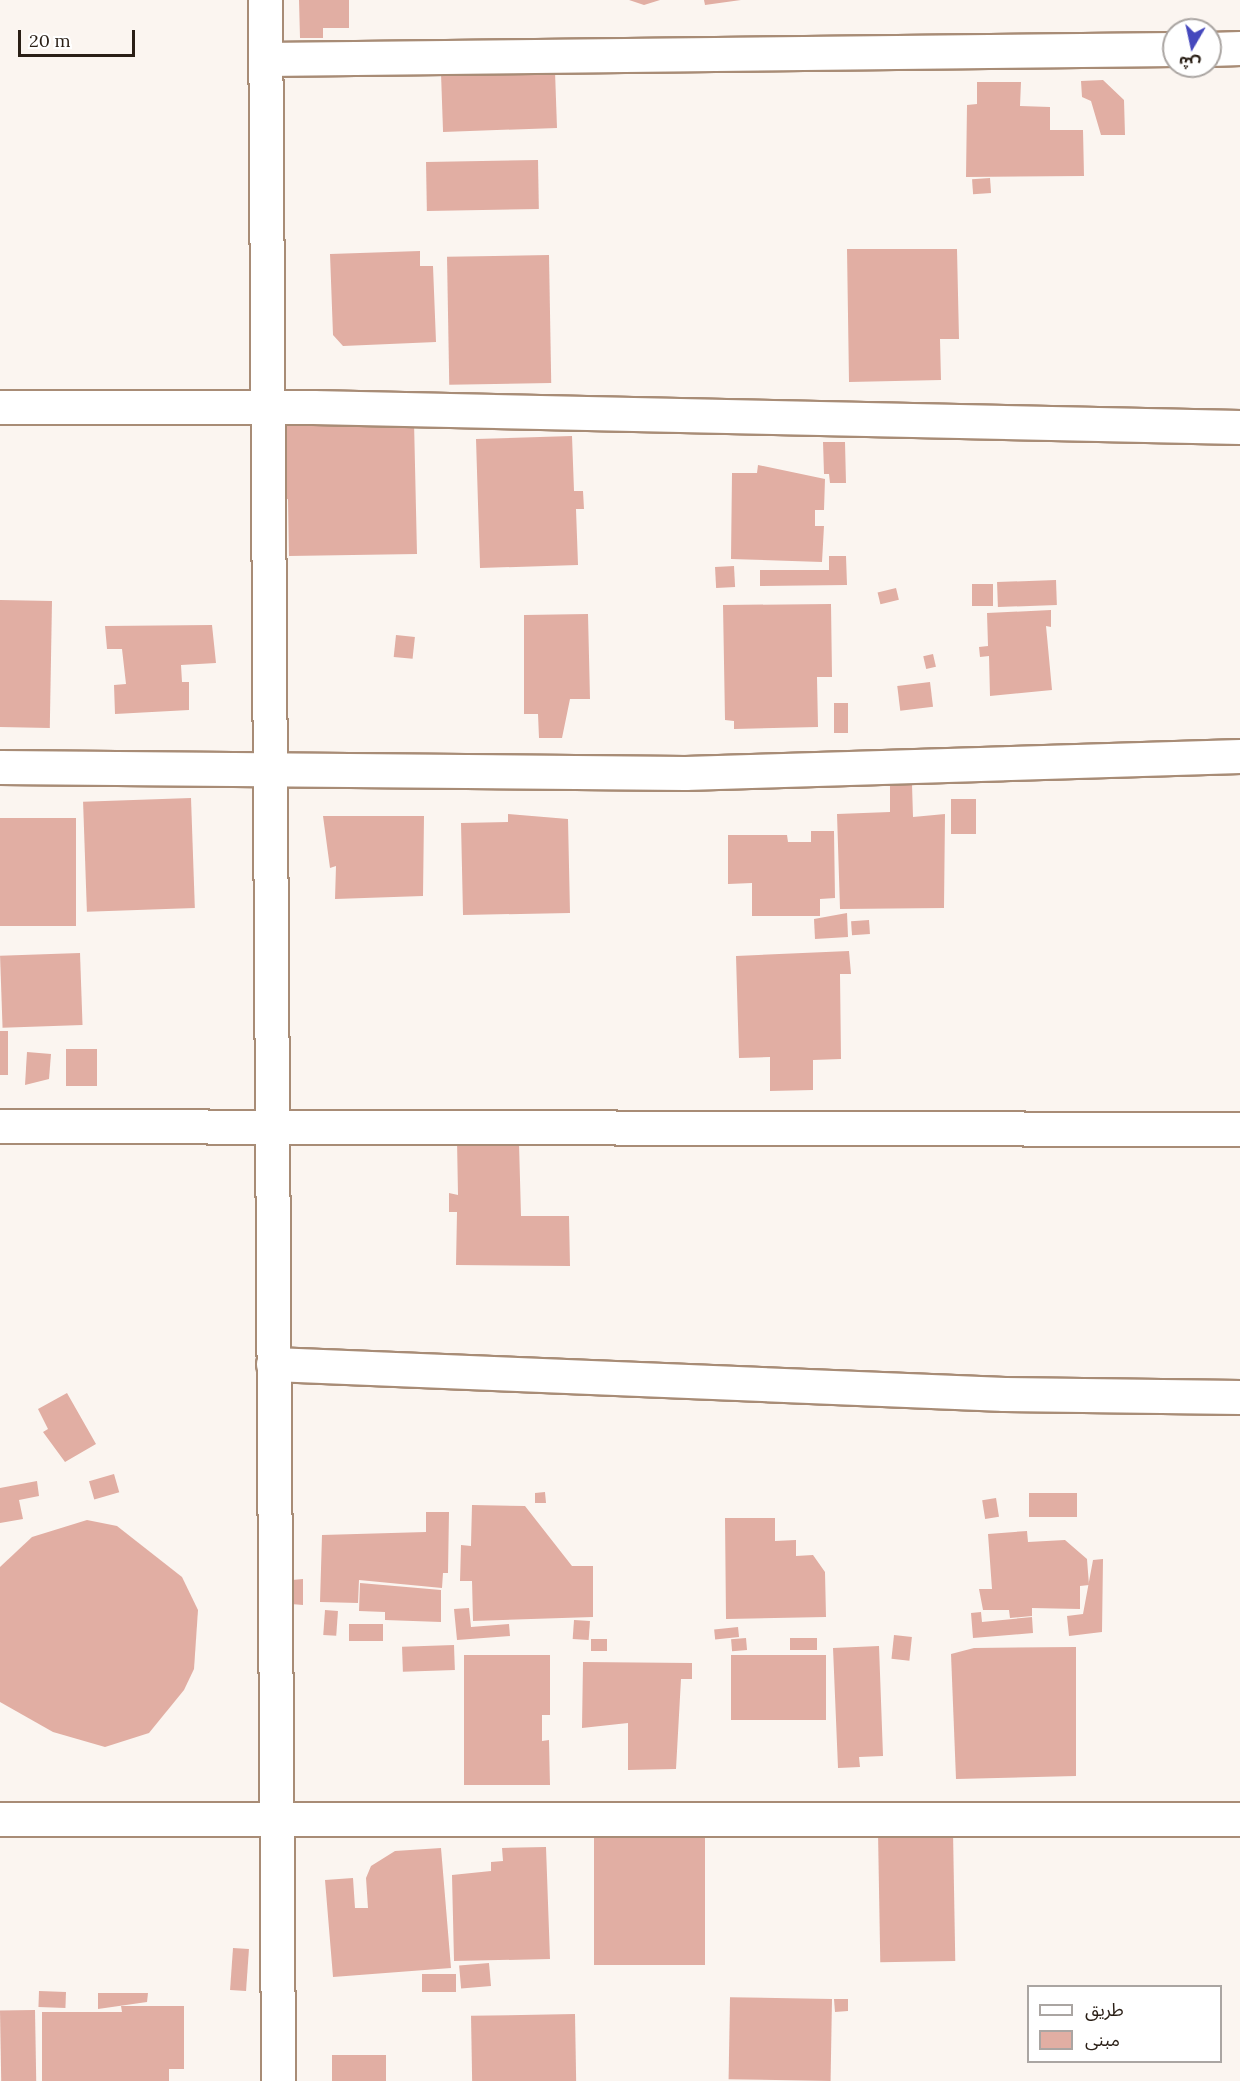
<!DOCTYPE html>
<meta charset="utf-8">
<style>
body{margin:0}
#map{position:relative;width:1240px;height:2081px;overflow:hidden;background:#fbf5f0;font-family:Lora,"Noto Sans Arabic",serif}
div>[style]{position:absolute}
.building>*{inset:0;background:#e1aea3;transform-origin:0 0}
.roads{filter:drop-shadow(2px 0 #a88c76) drop-shadow(-2px 0 #a88c76) drop-shadow(0 2px #a88c76) drop-shadow(0 -2px #a88c76)}
.street>*{height:33px;margin:-16.5px;padding:0 16.5px;transform-origin:16.5px;border-radius:16.5px;background:#fff}
span{translate:-50% -50%;white-space:nowrap;text-align:center;line-height:1.15;-webkit-text-stroke:4.5px #fff;paint-order:stroke}
.legend{position:absolute;left:1027px;top:1985px;width:195px;height:78px;box-sizing:border-box;background:#fff;border:2px solid #aaa5a2;margin:0;padding:8px 10px;list-style:none;font-size:18px;color:#2a1f16}
.legend li{display:flex;align-items:center;gap:12px;height:30px}
.legend b{width:30px;border:2px solid #aaa5a2}
.north{position:absolute;left:1162px;top:18px;width:60px;height:60px;box-sizing:border-box;background:#fff;border:2px solid #aaa5a2;border-radius:50%;rotate:189deg;font-size:16px;font-weight:700;line-height:24px;text-align:center;color:#2a1f16}
.north::after{content:'';display:block;margin:auto;width:21px;height:27px;background:#4548bd;clip-path:polygon(50% 0,100% 100%,50% 72%,0 100%)}
.scale{position:absolute;left:18px;top:30px;width:117px;height:27px;box-sizing:border-box;border:3px solid #2a1f16;border-top:0;padding-left:8px;font-size:18px;line-height:21px;white-space:nowrap;color:#2a1f16;-webkit-text-stroke:4px #fff;paint-order:stroke}
</style>
<div id="map">
<div class="building">
<div style="clip-path:polygon(299px 0,349px 0,349px 28px,323px 28px,323px 38px,300px 38px)"></div>
<div style="clip-path:polygon(629px 0,660px 0,644px 5px)"></div>
<div style="clip-path:polygon(704px 0,741px 0,705px 5px)"></div>
<div style="left:555px;top:71px;width:57px;height:114px;rotate:88deg"></div>
<div style="clip-path:polygon(1103px 80px,1124px 100px,1125px 135px,1101px 135px,1091px 101px,1082px 97px,1081px 81px)"></div>
<div style="clip-path:polygon(977px 82px,1021px 82px,1020px 106px,1050px 107px,1050px 130px,1083px 130px,1084px 176px,966px 177px,967px 105px,977px 104px)"></div>
<div style="left:538px;top:160px;width:49px;height:112px;rotate:89deg"></div>
<div style="left:990px;top:178px;width:15px;height:18px;rotate:86deg"></div>
<div style="clip-path:polygon(847px 249px,957px 249px,959px 339px,940px 339px,941px 380px,849px 382px)"></div>
<div style="clip-path:polygon(420px 251px,420px 266px,433px 266px,436px 342px,343px 346px,333px 335px,330px 254px)"></div>
<div style="left:549px;top:255px;width:128px;height:102px;rotate:89deg"></div>
<div style="clip-path:polygon(414px 421px,417px 554px,289px 556px,288px 499px,278px 500px,278px 477px,287px 476px,286px 423px)"></div>
<div style="clip-path:polygon(572px 436px,574px 491px,583px 491px,584px 509px,576px 509px,578px 565px,480px 568px,476px 439px)"></div>
<div style="clip-path:polygon(823px 442px,845px 442px,846px 483px,830px 483px,829px 474px,824px 474px)"></div>
<div style="clip-path:polygon(758px 465px,825px 479px,824px 510px,815px 510px,815px 526px,824px 526px,822px 562px,731px 559px,732px 473px,757px 473px)"></div>
<div style="clip-path:polygon(829px 556px,846px 556px,847px 585px,760px 586px,760px 570px,829px 570px)"></div>
<div style="left:734px;top:566px;width:21px;height:19px;rotate:87deg"></div>
<div style="left:1056px;top:580px;width:25px;height:59px;rotate:88deg"></div>
<div style="left:972px;top:584px;width:21px;height:22px"></div>
<div style="left:896px;top:588px;width:12px;height:19px;rotate:76deg"></div>
<div style="left:52px;top:601px;width:127px;height:52px;rotate:91deg"></div>
<div style="clip-path:polygon(831px 604px,832px 677px,817px 677px,818px 727px,734px 729px,734px 721px,725px 720px,723px 605px)"></div>
<div style="clip-path:polygon(1051px 610px,1051px 627px,1046px 626px,1052px 690px,990px 696px,989px 656px,980px 657px,979px 647px,988px 646px,987px 613px)"></div>
<div style="clip-path:polygon(588px 614px,590px 699px,570px 699px,562px 738px,539px 738px,538px 714px,524px 714px,524px 615px)"></div>
<div style="clip-path:polygon(212px 625px,216px 663px,181px 665px,182px 682px,189px 682px,189px 710px,115px 714px,114px 685px,126px 684px,122px 649px,107px 649px,105px 626px)"></div>
<div style="left:396px;top:635px;width:19px;height:22px;rotate:6deg"></div>
<div style="left:933px;top:654px;width:13px;height:10px;rotate:77deg"></div>
<div style="left:930px;top:682px;width:25px;height:33px;rotate:83deg"></div>
<div style="left:834px;top:703px;width:14px;height:30px"></div>
<div style="clip-path:polygon(912px 784px,913px 817px,945px 814px,944px 908px,840px 909px,837px 814px,890px 812px,890px 785px)"></div>
<div style="left:191px;top:798px;width:110px;height:108px;rotate:88deg"></div>
<div style="left:951px;top:799px;width:25px;height:35px"></div>
<div style="clip-path:polygon(508px 814px,568px 819px,570px 913px,463px 915px,461px 823px,508px 822px)"></div>
<div style="clip-path:polygon(323px 816px,424px 816px,423px 896px,335px 899px,336px 866px,330px 868px)"></div>
<div style="left:0;top:818px;width:76px;height:108px"></div>
<div style="clip-path:polygon(811px 831px,834px 831px,835px 898px,820px 899px,820px 916px,752px 916px,752px 883px,728px 884px,728px 835px,787px 835px,788px 842px,811px 842px)"></div>
<div style="clip-path:polygon(847px 913px,848px 937px,815px 939px,814px 919px)"></div>
<div style="left:869px;top:920px;width:14px;height:18px;rotate:86deg"></div>
<div style="clip-path:polygon(849px 951px,851px 974px,840px 974px,841px 1059px,813px 1060px,813px 1090px,770px 1091px,770px 1057px,739px 1058px,736px 956px)"></div>
<div style="left:80px;top:953px;width:72px;height:80px;rotate:88deg"></div>
<div style="left:0;top:1031px;width:8px;height:44px"></div>
<div style="left:66px;top:1049px;width:31px;height:37px"></div>
<div style="clip-path:polygon(27px 1052px,51px 1054px,49px 1079px,25px 1085px)"></div>
<div style="clip-path:polygon(457px 1140px,519px 1143px,521px 1216px,569px 1216px,570px 1266px,456px 1265px,457px 1212px,449px 1212px,449px 1193px,458px 1195px)"></div>
<div style="clip-path:polygon(67px 1393px,96px 1444px,65px 1462px,43px 1432px,48px 1429px,38px 1409px)"></div>
<div style="left:114px;top:1474px;width:19px;height:26px;rotate:74deg"></div>
<div style="clip-path:polygon(37px 1481px,39px 1496px,19px 1500px,23px 1519px,0 1523px,0 1488px)"></div>
<div style="clip-path:polygon(545px 1492px,546px 1503px,535px 1503px,535px 1493px)"></div>
<div style="left:1077px;top:1493px;width:24px;height:48px;rotate:90deg"></div>
<div style="left:996px;top:1498px;width:19px;height:14px;rotate:81deg"></div>
<div style="clip-path:polygon(472px 1505px,525px 1506px,572px 1566px,593px 1566px,593px 1617px,473px 1621px,472px 1581px,460px 1581px,461px 1545px,471px 1546px)"></div>
<div style="clip-path:polygon(426px 1512px,449px 1512px,448px 1573px,443px 1573px,442px 1588px,359px 1580px,358px 1603px,320px 1602px,322px 1535px,426px 1532px)"></div>
<div style="clip-path:polygon(725px 1518px,775px 1518px,775px 1541px,796px 1540px,796px 1556px,813px 1555px,825px 1572px,826px 1617px,726px 1619px)"></div>
<div style="clip-path:polygon(87px 1520px,117px 1526px,182px 1577px,198px 1610px,194px 1669px,184px 1690px,149px 1733px,105px 1747px,53px 1732px,0 1702px,0 1567px,32px 1537px)"></div>
<div style="clip-path:polygon(1027px 1531px,1028px 1542px,1065px 1540px,1087px 1559px,1089px 1585px,1080px 1586px,1080px 1609px,1032px 1608px,1032px 1616px,1010px 1618px,1009px 1610px,983px 1610px,979px 1589px,992px 1589px,988px 1534px)"></div>
<div style="clip-path:polygon(1103px 1559px,1102px 1632px,1069px 1636px,1067px 1616px,1083px 1614px,1093px 1560px)"></div>
<div style="clip-path:polygon(303px 1579px,303px 1605px,291px 1604px,292px 1580px)"></div>
<div style="clip-path:polygon(360px 1583px,441px 1590px,441px 1622px,385px 1620px,385px 1612px,359px 1611px)"></div>
<div style="clip-path:polygon(469px 1608px,471px 1627px,509px 1624px,510px 1636px,457px 1640px,454px 1609px)"></div>
<div style="left:325px;top:1610px;width:13px;height:25px;rotate:4deg"></div>
<div style="clip-path:polygon(981px 1612px,982px 1622px,1032px 1617px,1033px 1633px,973px 1638px,971px 1613px)"></div>
<div style="left:574px;top:1620px;width:16px;height:19px;rotate:4deg"></div>
<div style="left:383px;top:1624px;width:17px;height:34px;rotate:90deg"></div>
<div style="left:738px;top:1627px;width:10px;height:24px;rotate:84deg"></div>
<div style="left:894px;top:1635px;width:18px;height:24px;rotate:6deg"></div>
<div style="left:746px;top:1638px;width:12px;height:15px;rotate:85deg"></div>
<div style="left:790px;top:1638px;width:27px;height:12px"></div>
<div style="left:591px;top:1639px;width:16px;height:12px"></div>
<div style="left:454px;top:1645px;width:25px;height:52px;rotate:88deg"></div>
<div style="clip-path:polygon(879px 1646px,883px 1756px,859px 1757px,860px 1767px,838px 1768px,833px 1648px)"></div>
<div style="clip-path:polygon(1076px 1647px,1076px 1776px,956px 1779px,951px 1654px,974px 1648px)"></div>
<div style="clip-path:polygon(464px 1655px,550px 1655px,550px 1715px,542px 1715px,542px 1741px,549px 1740px,550px 1785px,464px 1785px)"></div>
<div style="left:731px;top:1655px;width:95px;height:65px"></div>
<div style="clip-path:polygon(583px 1662px,692px 1663px,692px 1679px,681px 1679px,676px 1769px,628px 1770px,628px 1723px,582px 1728px)"></div>
<div style="left:953px;top:1831px;width:130px;height:75px;rotate:89deg"></div>
<div style="left:705px;top:1836px;width:129px;height:111px;rotate:90deg"></div>
<div style="clip-path:polygon(546px 1847px,550px 1959px,454px 1961px,452px 1875px,491px 1871px,491px 1862px,503px 1861px,502px 1848px)"></div>
<div style="clip-path:polygon(441px 1848px,451px 1968px,333px 1977px,325px 1880px,353px 1878px,355px 1908px,368px 1908px,366px 1878px,371px 1866px,395px 1851px)"></div>
<div style="left:233px;top:1948px;width:16px;height:42px;rotate:4deg"></div>
<div style="left:489px;top:1963px;width:23px;height:30px;rotate:85deg"></div>
<div style="left:456px;top:1974px;width:18px;height:34px;rotate:90deg"></div>
<div style="left:39px;top:1991px;width:27px;height:16px;rotate:2deg"></div>
<div style="clip-path:polygon(98px 1993px,148px 1993px,147px 2002px,98px 2009px)"></div>
<div style="left:832px;top:1999px;width:82px;height:102px;rotate:91deg"></div>
<div style="clip-path:polygon(834px 1999px,848px 1999px,848px 2011px,835px 2012px)"></div>
<div style="clip-path:polygon(121px 2006px,184px 2006px,184px 2069px,169px 2069px,169px 2081px,42px 2081px,42px 2012px,122px 2012px)"></div>
<div style="left:35px;top:2010px;width:71px;height:35px;rotate:89deg"></div>
<div style="left:575px;top:2014px;width:67px;height:104px;rotate:89deg"></div>
<div style="left:332px;top:2055px;width:54px;height:26px"></div>
</div>
<div class="roads">
<div class="street">
<div style="left:265px;top:0;width:2081px;rotate:89.64deg"></div>
<div style="left:1210px;top:49px;width:30px;rotate:-2deg"></div>
<div style="left:265px;top:59px;width:909px;rotate:-0.63deg"></div>
<div style="left:0;top:407px;width:313px"></div>
<div style="left:313px;top:407px;width:927px;rotate:1.24deg"></div>
<div style="left:0;top:767px;width:685px;rotate:0.5deg"></div>
<div style="left:685px;top:773px;width:555px;rotate:-1.75deg"></div>
<div style="left:0;top:1126px;width:1240px;rotate:0.14deg"></div>
<div style="left:273px;top:1364px;width:732px;rotate:2.35deg"></div>
<div style="left:1004px;top:1394px;width:236px;rotate:0.7deg"></div>
<div style="left:0;top:1819px;width:1240px"></div>
</div>
</div>
<ul class="legend">
<li><b style="height:8px;background:#fff"></b>طريق</li>
<li><b style="height:16px;background:#e1aea3"></b>مبنى</li>
</ul>
<div class="north">ش</div>
<div class="scale">20 m</div>
</div>
